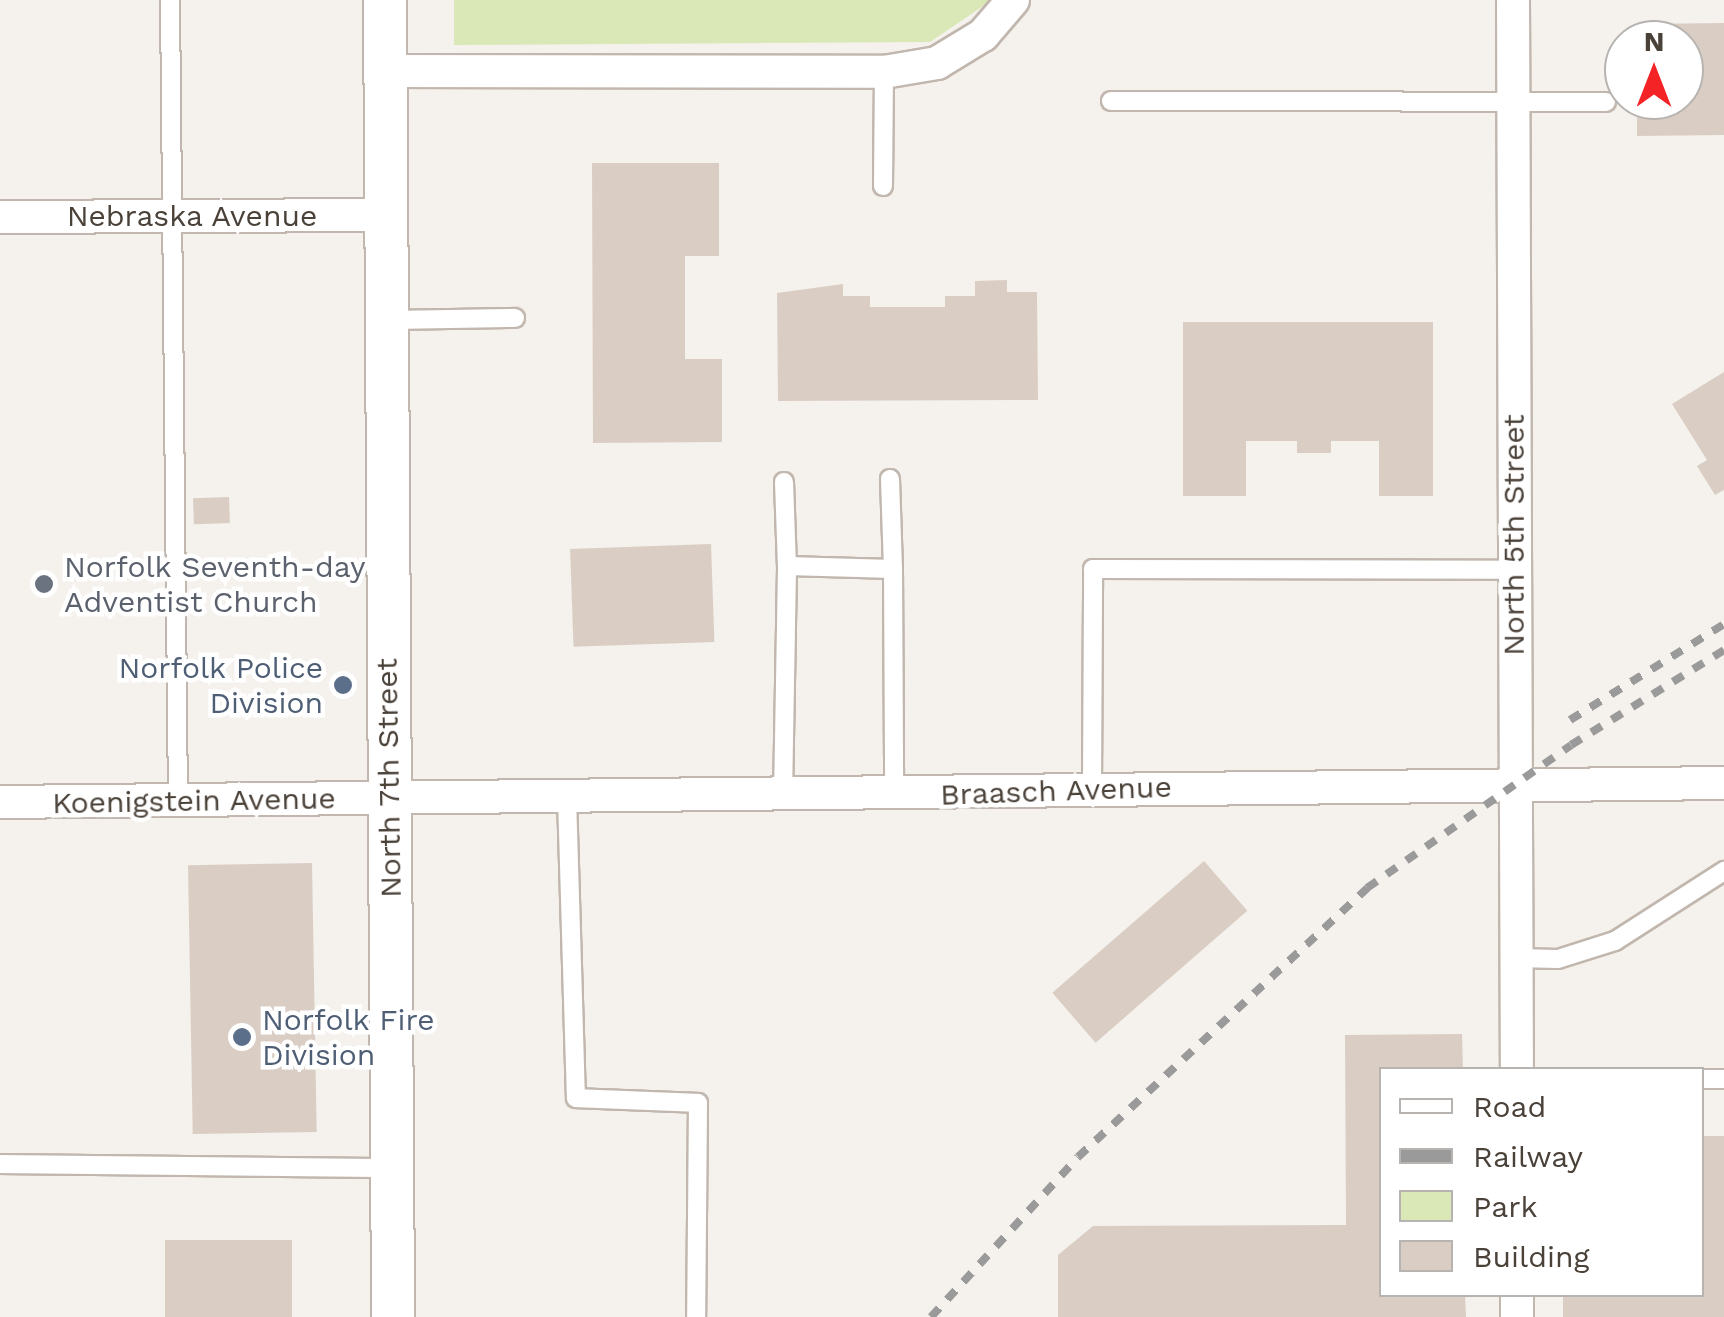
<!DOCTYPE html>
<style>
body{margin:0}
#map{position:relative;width:1724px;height:1317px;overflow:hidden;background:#f5f1ec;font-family:"Work Sans",sans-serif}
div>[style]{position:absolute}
.green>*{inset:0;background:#d9e8b6}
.building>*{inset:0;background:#dacec4;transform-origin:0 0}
.roads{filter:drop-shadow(2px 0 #c1b7ae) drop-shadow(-2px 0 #c1b7ae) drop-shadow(0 2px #c1b7ae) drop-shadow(0 -2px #c1b7ae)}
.service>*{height:18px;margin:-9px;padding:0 9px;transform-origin:9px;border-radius:9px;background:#fff}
.minor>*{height:32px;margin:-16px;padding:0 16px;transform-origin:16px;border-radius:16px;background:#fff}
.tertiary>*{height:42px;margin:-21px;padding:0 21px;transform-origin:21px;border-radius:21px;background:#fff}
.rail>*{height:8px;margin-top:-4px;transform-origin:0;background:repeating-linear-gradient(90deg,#9a9a9a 0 12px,transparent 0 24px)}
.dots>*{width:28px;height:28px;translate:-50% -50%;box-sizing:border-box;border:5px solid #fff;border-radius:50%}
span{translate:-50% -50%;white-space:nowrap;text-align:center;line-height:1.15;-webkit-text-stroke:9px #fff;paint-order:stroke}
.street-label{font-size:30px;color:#4a4139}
.worship-label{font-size:30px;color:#5b616d}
.left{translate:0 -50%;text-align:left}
.service-label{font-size:30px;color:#4e5e75}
.right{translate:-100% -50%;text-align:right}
.legend{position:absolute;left:1379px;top:1067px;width:325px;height:230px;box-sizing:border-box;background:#fff;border:2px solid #b7b3b0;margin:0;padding:12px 18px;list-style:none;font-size:30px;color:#4a4139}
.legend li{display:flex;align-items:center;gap:20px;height:50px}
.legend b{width:50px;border:2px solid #b7b3b0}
.north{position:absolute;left:1604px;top:20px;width:100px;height:100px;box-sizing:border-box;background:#fff;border:2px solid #b7b3b0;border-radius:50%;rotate:0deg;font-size:28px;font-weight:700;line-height:40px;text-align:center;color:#4a4139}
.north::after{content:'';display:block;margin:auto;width:35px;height:45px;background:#f42426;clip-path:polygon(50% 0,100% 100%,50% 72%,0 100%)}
</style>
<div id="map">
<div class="green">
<div style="clip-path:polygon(454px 0,992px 0,930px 42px,454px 45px)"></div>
</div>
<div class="building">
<div style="clip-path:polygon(1724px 23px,1724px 135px,1637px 136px,1637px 100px,1684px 100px,1684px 40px,1636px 40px,1636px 24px)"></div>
<div style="clip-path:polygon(592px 163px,719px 163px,719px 256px,685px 256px,685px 359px,722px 359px,722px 442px,593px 443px)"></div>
<div style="clip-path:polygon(1007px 280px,1007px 292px,1037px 292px,1038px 400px,778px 401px,777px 293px,843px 284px,843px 296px,870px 296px,870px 307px,945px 307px,945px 296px,975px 296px,975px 281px)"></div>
<div style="clip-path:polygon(1183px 322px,1433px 322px,1433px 496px,1379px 496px,1379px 441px,1331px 441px,1331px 453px,1297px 453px,1297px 441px,1246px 441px,1246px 496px,1183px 496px)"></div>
<div style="clip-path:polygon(1724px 372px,1724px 490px,1715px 495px,1697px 466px,1707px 460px,1672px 404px)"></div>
<div style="left:229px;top:497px;width:26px;height:36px;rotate:88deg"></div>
<div style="left:711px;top:544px;width:98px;height:141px;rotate:88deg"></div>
<div style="left:1204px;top:861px;width:66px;height:201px;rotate:49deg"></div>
<div style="left:312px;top:863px;width:269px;height:124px;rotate:89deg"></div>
<div style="clip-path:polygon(1462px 1034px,1463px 1070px,1382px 1070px,1382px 1294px,1465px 1294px,1466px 1317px,1058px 1317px,1058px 1255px,1093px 1226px,1346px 1225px,1345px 1035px)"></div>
<div style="clip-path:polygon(1702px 1136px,1724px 1136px,1724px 1317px,1563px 1317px,1563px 1294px,1702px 1294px)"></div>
<div style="left:165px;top:1240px;width:127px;height:77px"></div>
</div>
<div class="roads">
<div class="service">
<div style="left:170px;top:0;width:801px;rotate:89.43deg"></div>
<div style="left:1111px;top:101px;width:495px;rotate:0.1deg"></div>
<div style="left:883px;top:186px;width:114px;rotate:-89.5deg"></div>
<div style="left:385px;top:320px;width:130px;rotate:-0.9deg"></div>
<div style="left:890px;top:479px;width:90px;rotate:88.1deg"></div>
<div style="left:784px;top:482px;width:84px;rotate:88deg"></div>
<div style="left:1092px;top:787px;width:218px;rotate:-89.7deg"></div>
<div style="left:1093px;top:569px;width:422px;rotate:0.1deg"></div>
<div style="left:567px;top:797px;width:301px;rotate:88.3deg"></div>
<div style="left:576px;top:1098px;width:122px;rotate:2.3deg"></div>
<div style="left:698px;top:1103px;width:214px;rotate:90.5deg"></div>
<div style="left:783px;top:797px;width:231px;rotate:-89deg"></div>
<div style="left:787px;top:566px;width:106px;rotate:1.6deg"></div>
<div style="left:893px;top:569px;width:227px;rotate:89.7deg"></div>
<div style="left:1516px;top:958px;width:42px;rotate:1.4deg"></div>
<div style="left:1558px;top:959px;width:60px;rotate:-17.5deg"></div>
<div style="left:1615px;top:941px;width:130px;rotate:-32.7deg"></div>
<div style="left:1702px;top:1079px;width:22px"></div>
<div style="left:0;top:1164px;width:392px;rotate:0.6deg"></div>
</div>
<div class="minor">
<div style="left:1513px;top:0;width:1070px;rotate:89.79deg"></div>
<div style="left:385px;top:71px;width:499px;rotate:0.1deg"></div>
<div style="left:884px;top:72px;width:54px;rotate:-9.6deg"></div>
<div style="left:937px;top:63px;width:54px;rotate:-31.3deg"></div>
<div style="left:983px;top:35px;width:46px;rotate:-49.4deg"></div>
<div style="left:0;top:217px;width:383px;rotate:-0.3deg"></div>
<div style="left:0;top:802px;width:1724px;rotate:-0.63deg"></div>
<div style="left:1517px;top:1317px;width:23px;rotate:-90deg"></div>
</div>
<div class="tertiary">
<div style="left:385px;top:0;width:1317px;rotate:89.65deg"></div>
</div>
</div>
<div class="rail">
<div style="left:1570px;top:720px;width:181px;rotate:-31.9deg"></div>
<div style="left:931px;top:1317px;width:217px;rotate:-47.4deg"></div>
<div style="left:1078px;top:1157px;width:395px;rotate:-42.9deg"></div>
<div style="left:1367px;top:888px;width:249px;rotate:-35deg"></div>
<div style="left:1571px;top:745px;width:180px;rotate:-31.8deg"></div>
</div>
<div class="dots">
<div style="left:44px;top:584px;background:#6b7280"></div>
<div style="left:343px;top:685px;background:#5c6f8a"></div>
<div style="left:242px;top:1037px;background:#5c6f8a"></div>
</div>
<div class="street-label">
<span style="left:192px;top:216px">Nebraska Avenue</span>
<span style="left:1514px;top:535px;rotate:-90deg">North 5th Street</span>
<span style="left:389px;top:778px;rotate:-91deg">North 7th Street</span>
<span style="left:1056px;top:791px;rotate:-2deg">Braasch Avenue</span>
<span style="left:194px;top:801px;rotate:-1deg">Koenigstein Avenue</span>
</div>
<div class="worship-label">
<span class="left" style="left:64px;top:584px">Norfolk Seventh-day<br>Adventist Church</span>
</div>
<div class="service-label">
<span class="right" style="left:323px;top:685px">Norfolk Police<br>Division</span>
<span class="left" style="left:262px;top:1037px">Norfolk Fire<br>Division</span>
</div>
<ul class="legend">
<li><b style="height:12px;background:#fff"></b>Road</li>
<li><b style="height:12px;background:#9a9a9a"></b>Railway</li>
<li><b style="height:28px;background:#d9e8b6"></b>Park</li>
<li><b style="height:28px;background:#dacec4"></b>Building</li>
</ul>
<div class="north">N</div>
</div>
